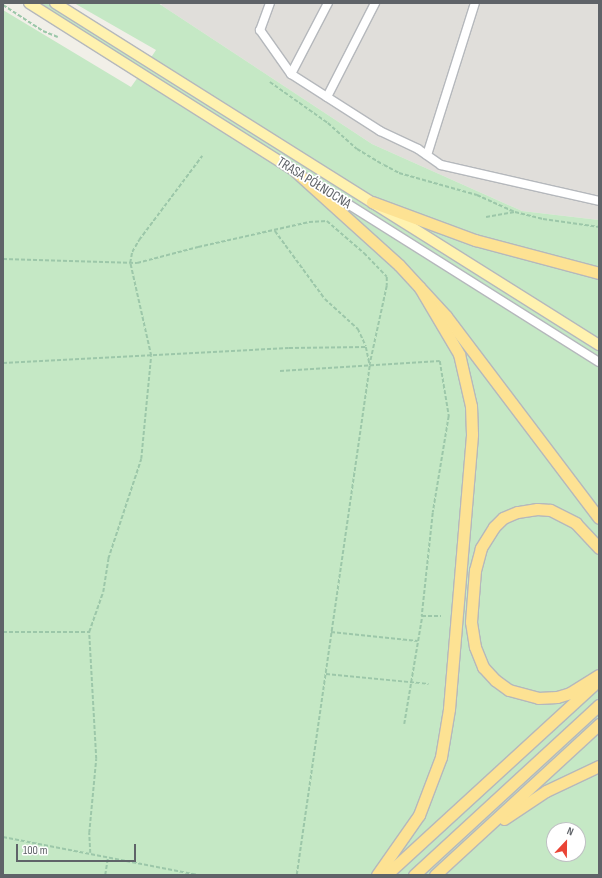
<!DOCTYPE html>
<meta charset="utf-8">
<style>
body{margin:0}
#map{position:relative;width:602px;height:878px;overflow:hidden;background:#f1efe8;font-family:"Sofia Sans Condensed",sans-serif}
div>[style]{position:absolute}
.industrial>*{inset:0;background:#e0deda}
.green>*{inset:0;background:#c5e8c5}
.path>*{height:1.5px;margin-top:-0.75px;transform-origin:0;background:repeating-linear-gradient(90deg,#9cc7a9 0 4px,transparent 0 6px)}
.roads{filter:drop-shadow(1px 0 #b5b8bc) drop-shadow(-1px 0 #b5b8bc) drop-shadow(0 1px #b5b8bc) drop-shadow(0 -1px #b5b8bc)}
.minor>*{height:8px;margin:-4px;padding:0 4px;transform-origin:4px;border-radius:4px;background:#fff}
.major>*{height:10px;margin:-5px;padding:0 5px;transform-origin:5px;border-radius:5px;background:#fff2af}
.highway>*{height:11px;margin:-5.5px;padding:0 5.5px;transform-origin:5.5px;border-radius:5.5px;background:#fde293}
span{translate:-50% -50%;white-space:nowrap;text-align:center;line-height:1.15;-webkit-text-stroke:3.5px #fff;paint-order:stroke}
.street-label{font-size:14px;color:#5f6368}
.frame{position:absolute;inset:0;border:4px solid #5f6368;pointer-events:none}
.north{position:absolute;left:546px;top:822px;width:40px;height:40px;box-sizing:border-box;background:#fff;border:1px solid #bfc1c3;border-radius:50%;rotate:22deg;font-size:11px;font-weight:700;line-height:16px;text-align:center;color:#5f6368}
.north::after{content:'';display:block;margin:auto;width:14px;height:18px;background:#ea4335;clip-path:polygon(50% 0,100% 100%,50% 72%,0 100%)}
.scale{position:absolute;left:16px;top:844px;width:120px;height:18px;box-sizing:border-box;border:2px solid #5f6368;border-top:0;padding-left:5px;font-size:12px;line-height:14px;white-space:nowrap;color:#5f6368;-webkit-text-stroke:3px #fff;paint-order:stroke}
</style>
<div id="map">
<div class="industrial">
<div style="clip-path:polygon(163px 3px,599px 3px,599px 220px,522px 211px,372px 144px,161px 5px)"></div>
</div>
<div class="green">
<div style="clip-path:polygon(evenodd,36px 3px,47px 3px,146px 65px,156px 50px,74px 3px,158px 3px,372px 144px,522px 211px,599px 220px,599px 875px,3px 875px,3px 10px,131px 87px,143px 70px,36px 3px,554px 830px,578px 830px,578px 854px,554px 854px,554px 830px)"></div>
</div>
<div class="path">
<div style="left:3px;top:5px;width:48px;rotate:33deg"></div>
<div style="left:43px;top:31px;width:16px;rotate:22deg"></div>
<div style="left:270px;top:82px;width:71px;rotate:35.3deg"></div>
<div style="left:328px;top:123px;width:39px;rotate:42deg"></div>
<div style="left:357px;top:149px;width:31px;rotate:31deg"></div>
<div style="left:384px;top:165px;width:17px;rotate:28deg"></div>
<div style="left:399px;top:173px;width:81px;rotate:15.8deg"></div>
<div style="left:477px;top:195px;width:42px;rotate:24.1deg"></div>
<div style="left:486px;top:217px;width:29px;rotate:-10deg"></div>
<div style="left:515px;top:212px;width:29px;rotate:14deg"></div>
<div style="left:543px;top:219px;width:57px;rotate:8.1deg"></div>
<div style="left:275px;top:231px;width:84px;rotate:53.7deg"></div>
<div style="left:325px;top:299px;width:45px;rotate:42.3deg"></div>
<div style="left:358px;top:329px;width:19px;rotate:65deg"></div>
<div style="left:3px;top:259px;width:134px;rotate:1.7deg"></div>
<div style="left:137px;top:263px;width:63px;rotate:-14.7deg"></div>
<div style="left:198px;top:247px;width:114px;rotate:-12.7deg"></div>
<div style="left:309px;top:222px;width:18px;rotate:-3deg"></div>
<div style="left:327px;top:221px;width:49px;rotate:40.9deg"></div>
<div style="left:364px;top:253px;width:33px;rotate:46deg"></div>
<div style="left:387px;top:277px;width:9px;rotate:90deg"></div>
<div style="left:387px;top:286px;width:80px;rotate:102.3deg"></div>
<div style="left:3px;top:363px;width:286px;rotate:-3deg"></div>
<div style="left:289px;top:348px;width:77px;rotate:-0.7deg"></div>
<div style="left:366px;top:347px;width:19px;rotate:78deg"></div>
<div style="left:370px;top:366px;width:514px;rotate:98.16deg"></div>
<div style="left:280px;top:371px;width:160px;rotate:-3.6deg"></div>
<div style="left:440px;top:361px;width:56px;rotate:80.7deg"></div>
<div style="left:449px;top:416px;width:98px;rotate:99.4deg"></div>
<div style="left:433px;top:513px;width:104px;rotate:96.1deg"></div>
<div style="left:3px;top:632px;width:86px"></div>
<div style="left:331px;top:632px;width:87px;rotate:5.9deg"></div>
<div style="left:326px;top:674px;width:103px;rotate:5.5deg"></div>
<div style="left:404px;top:724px;width:109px;rotate:-80.5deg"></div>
<div style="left:422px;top:616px;width:19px"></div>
<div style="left:3px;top:837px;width:200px;rotate:11deg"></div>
<div style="left:90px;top:853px;width:20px;rotate:-93deg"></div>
<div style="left:89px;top:833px;width:74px;rotate:-84.6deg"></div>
<div style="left:96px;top:759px;width:127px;rotate:-93.2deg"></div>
<div style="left:89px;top:632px;width:42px;rotate:-70.7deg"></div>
<div style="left:103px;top:592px;width:33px;rotate:-81deg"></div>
<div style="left:108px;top:559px;width:105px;rotate:-71.7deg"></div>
<div style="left:141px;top:459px;width:103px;rotate:-84.5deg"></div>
<div style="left:151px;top:356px;width:95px;rotate:-102.7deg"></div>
<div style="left:130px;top:263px;width:11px;rotate:-80deg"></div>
<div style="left:132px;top:252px;width:14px;rotate:-60deg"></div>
<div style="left:139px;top:240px;width:105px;rotate:-53.1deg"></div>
<div style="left:105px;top:875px;width:18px;rotate:-81deg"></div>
</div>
<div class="roads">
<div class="minor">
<div style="left:270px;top:3px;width:29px;rotate:110deg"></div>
<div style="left:260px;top:30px;width:54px;rotate:54.8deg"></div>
<div style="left:328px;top:3px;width:80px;rotate:117.5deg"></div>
<div style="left:291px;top:74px;width:106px;rotate:32.6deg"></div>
<div style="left:380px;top:131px;width:42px;rotate:25.3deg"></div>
<div style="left:418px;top:149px;width:28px;rotate:35deg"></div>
<div style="left:441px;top:165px;width:162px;rotate:12.8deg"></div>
<div style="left:327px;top:97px;width:106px;rotate:-62.9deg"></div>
<div style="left:427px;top:155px;width:159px;rotate:-72.5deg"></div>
<div style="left:313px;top:182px;width:338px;rotate:32.2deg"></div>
</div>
<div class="major">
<div style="left:29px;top:3px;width:315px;rotate:32.3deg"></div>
<div style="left:55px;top:3px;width:643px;rotate:32.16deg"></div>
</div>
<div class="highway">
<div style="left:295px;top:171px;width:140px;rotate:42.1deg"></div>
<div style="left:399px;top:265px;width:69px;rotate:47.3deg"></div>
<div style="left:446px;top:316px;width:253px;rotate:52.9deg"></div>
<div style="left:372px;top:202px;width:110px;rotate:20.3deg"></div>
<div style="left:475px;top:240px;width:128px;rotate:14.9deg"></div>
<div style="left:599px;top:548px;width:34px;rotate:-133deg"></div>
<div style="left:576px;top:523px;width:29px;rotate:-153deg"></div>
<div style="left:550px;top:510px;width:13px;rotate:-176deg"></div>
<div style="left:537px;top:509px;width:20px;rotate:171deg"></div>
<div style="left:517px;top:512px;width:15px;rotate:157deg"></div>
<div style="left:503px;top:518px;width:13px;rotate:135deg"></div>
<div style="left:494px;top:527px;width:25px;rotate:122deg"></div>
<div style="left:481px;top:548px;width:23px;rotate:105deg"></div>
<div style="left:475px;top:570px;width:52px;rotate:94.4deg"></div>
<div style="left:471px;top:622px;width:25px;rotate:81deg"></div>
<div style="left:475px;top:647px;width:22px;rotate:68deg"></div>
<div style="left:483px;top:667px;width:18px;rotate:47deg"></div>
<div style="left:495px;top:680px;width:17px;rotate:36deg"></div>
<div style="left:509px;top:690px;width:30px;rotate:15deg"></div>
<div style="left:538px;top:698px;width:19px;rotate:-3deg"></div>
<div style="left:557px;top:697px;width:14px;rotate:-17deg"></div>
<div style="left:570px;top:693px;width:34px;rotate:-32deg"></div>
<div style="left:504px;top:819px;width:50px;rotate:-33.7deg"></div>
<div style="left:546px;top:791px;width:59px;rotate:-25.3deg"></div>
<div style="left:377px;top:875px;width:73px;rotate:-55deg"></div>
<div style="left:419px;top:815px;width:62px;rotate:-69.2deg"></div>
<div style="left:441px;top:757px;width:49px;rotate:-80.5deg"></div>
<div style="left:449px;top:709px;width:276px;rotate:-85.2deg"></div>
<div style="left:472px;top:434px;width:28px;rotate:-92deg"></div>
<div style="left:471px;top:406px;width:53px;rotate:-103deg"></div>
<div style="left:459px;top:354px;width:77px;rotate:-120.6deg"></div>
<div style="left:386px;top:875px;width:281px;rotate:-42.5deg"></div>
<div style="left:414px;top:875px;width:251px;rotate:-42.6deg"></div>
<div style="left:435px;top:875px;width:223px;rotate:-42.6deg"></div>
</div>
</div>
<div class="street-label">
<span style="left:314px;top:183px;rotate:32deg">TRASA PÓŁNOCNA</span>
</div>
<div class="frame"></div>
<div class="north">N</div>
<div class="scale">100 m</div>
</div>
